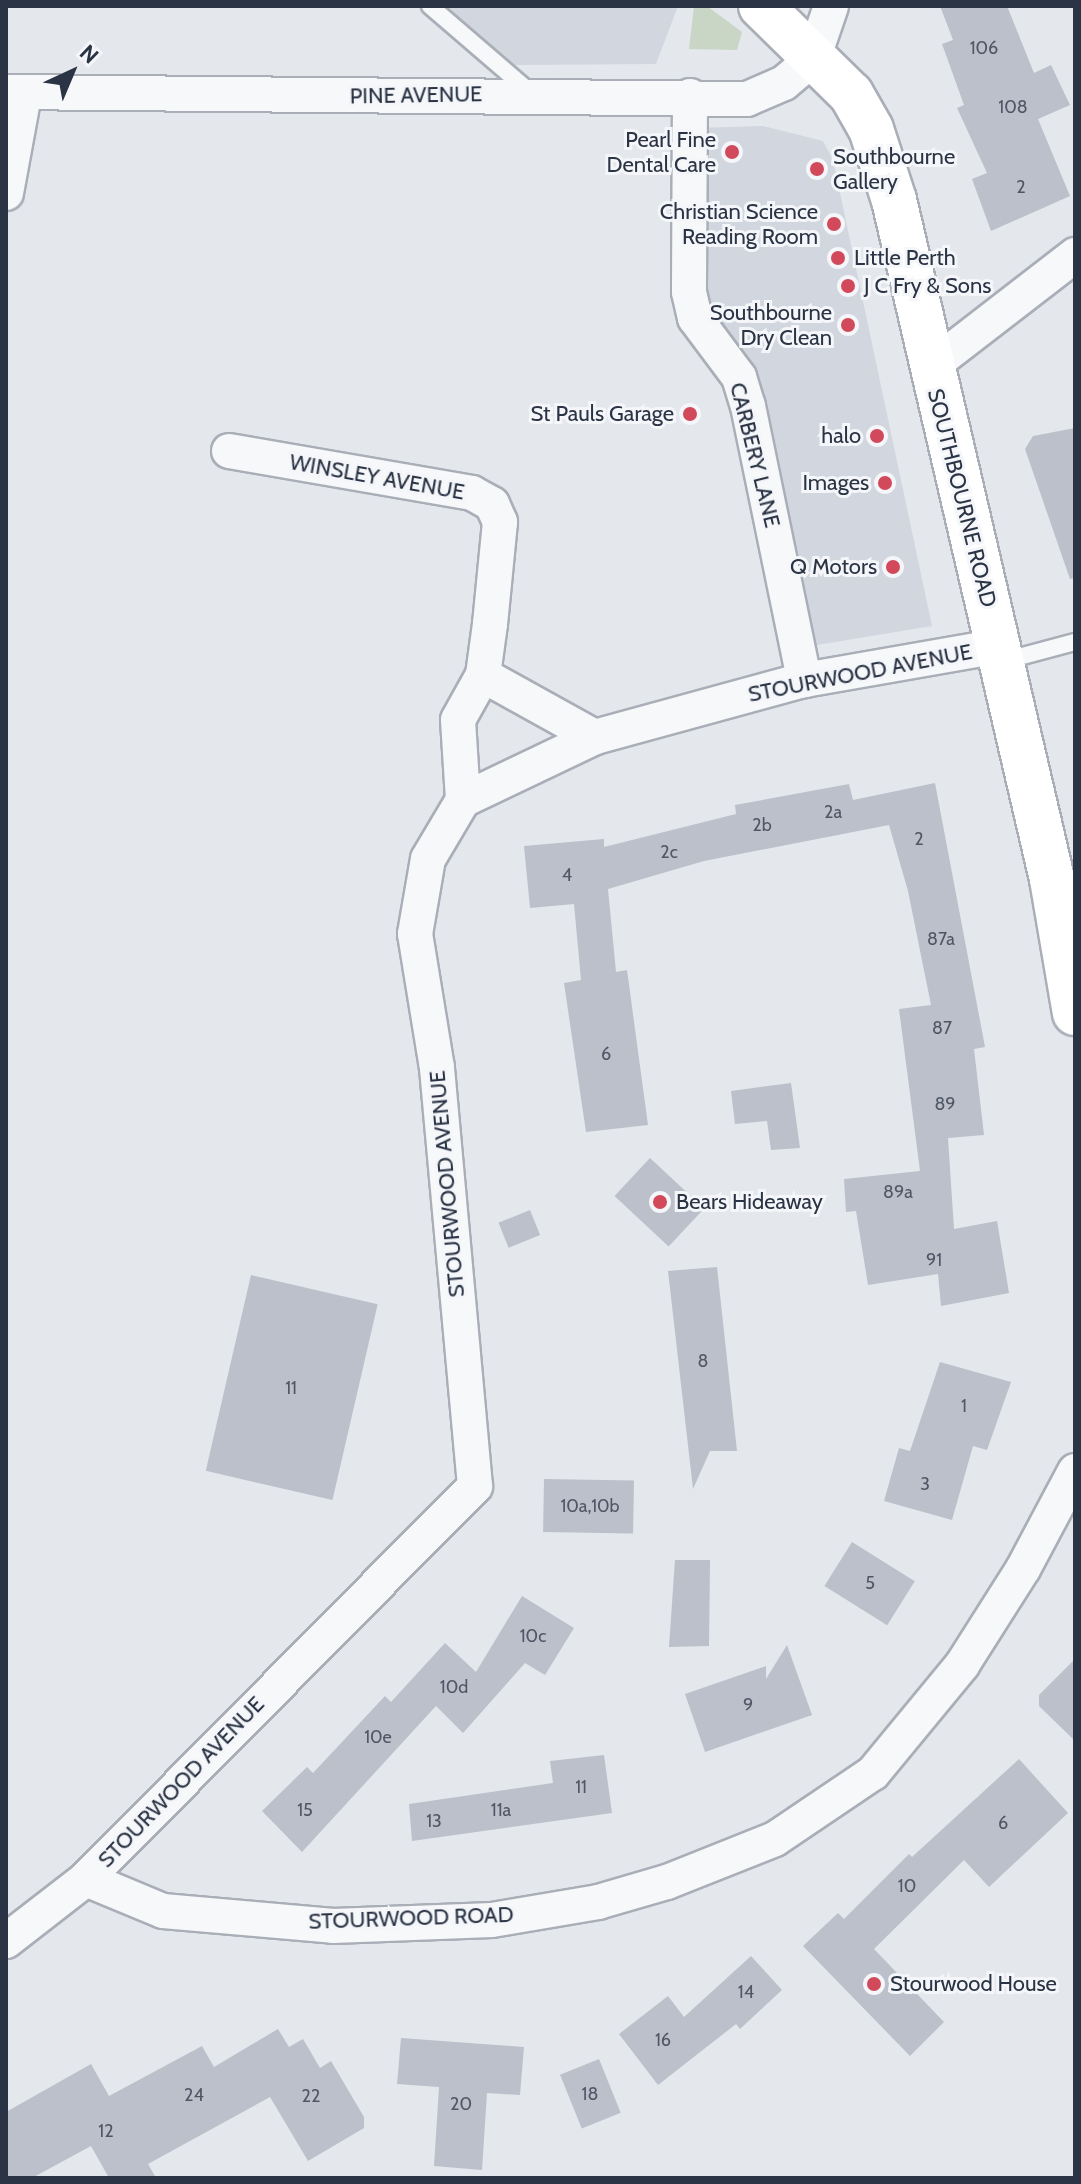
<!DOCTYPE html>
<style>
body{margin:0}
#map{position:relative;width:1081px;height:2184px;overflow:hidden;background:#e4e7ec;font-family:Cabin,sans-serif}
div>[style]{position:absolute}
.built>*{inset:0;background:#d2d6de}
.green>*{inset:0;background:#c9d6c5}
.building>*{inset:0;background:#bbc0ca;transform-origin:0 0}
.roads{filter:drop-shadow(2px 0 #a9aeb7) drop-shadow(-2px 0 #a9aeb7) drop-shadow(0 2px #a9aeb7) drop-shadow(0 -2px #a9aeb7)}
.lane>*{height:16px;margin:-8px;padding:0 8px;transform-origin:8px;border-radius:8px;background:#f7f8fa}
.street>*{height:34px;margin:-17px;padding:0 17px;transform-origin:17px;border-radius:17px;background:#f7f8fa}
.secondary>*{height:44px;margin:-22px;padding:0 22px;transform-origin:22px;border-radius:22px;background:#fff}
.dots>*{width:22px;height:22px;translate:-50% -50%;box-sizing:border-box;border:4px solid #f4f6f9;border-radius:50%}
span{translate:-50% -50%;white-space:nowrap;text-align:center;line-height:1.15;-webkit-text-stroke:6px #f4f6f9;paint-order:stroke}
.number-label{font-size:18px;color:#4f5766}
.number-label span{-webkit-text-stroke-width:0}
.street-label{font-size:22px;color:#2b3445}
.poi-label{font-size:22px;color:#2b3445}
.right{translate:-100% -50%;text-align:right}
.left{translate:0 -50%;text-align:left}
.frame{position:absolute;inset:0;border:8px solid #2b3445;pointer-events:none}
.north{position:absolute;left:32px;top:32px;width:80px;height:80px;-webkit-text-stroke:6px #f4f6f9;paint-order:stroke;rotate:44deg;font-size:22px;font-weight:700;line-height:32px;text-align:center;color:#2b3445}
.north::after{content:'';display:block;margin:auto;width:28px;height:36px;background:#2b3445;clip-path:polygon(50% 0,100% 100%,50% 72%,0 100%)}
</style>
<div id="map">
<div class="built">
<div style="clip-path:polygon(446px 6px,678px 6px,656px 64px,514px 65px)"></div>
<div style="clip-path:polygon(763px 126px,823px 141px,833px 160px,932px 626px,811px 646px,695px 277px,698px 128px)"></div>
</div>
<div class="green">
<div style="clip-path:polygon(694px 6px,707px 6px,742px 32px,737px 50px,689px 49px)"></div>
</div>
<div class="building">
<div style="clip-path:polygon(940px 6px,1007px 6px,1034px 73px,1051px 65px,1070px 105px,1038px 119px,1070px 196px,991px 231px,972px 179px,987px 173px,957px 108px,964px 105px,942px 44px,953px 40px)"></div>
<div style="clip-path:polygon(1075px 428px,1075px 578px,1070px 579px,1025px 449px,1033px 436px)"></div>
<div style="clip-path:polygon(935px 783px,985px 1047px,974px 1049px,984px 1135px,948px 1138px,954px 1229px,997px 1221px,1009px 1293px,941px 1306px,938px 1274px,868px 1285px,856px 1211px,846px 1212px,844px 1179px,920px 1171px,899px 1009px,931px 1005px,908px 891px,889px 825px,704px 861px,608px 889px,616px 972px,627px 970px,648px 1125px,586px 1132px,564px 983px,581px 980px,574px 904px,530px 908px,524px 846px,604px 839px,604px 847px,736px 814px,735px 805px,849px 784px,853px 800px)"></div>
<div style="clip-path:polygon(791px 1083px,800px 1148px,771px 1150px,767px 1121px,735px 1124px,731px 1091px)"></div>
<div style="left:650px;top:1158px;width:74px;height:52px;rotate:43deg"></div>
<div style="left:530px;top:1210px;width:27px;height:34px;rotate:68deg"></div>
<div style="clip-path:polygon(717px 1267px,737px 1451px,710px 1451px,693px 1489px,668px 1271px)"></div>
<div style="left:251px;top:1275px;width:130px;height:201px;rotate:13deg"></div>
<div style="clip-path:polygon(940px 1362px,1011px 1382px,987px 1450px,973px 1446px,952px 1520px,884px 1501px,899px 1448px,910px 1451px)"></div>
<div style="left:544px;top:1479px;width:90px;height:53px;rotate:1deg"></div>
<div style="left:852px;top:1542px;width:74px;height:52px;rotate:32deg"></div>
<div style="clip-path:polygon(675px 1560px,710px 1560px,709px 1646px,669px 1647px)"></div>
<div style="clip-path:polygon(522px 1596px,574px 1628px,545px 1675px,525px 1663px,463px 1733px,436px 1706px,302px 1852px,262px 1811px,307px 1767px,313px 1773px,385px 1696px,391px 1702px,445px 1643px,476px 1672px)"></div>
<div style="clip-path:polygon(787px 1645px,812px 1715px,705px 1752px,685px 1694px,766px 1666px,766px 1679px)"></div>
<div style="clip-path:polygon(1075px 1659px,1075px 1741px,1039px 1706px,1039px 1695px)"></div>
<div style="clip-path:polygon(604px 1755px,612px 1813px,412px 1841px,409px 1804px,553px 1783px,550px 1761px)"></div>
<div style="clip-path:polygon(1019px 1759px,1068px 1813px,989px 1887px,964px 1860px,874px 1949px,944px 2022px,910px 2056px,803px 1946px,838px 1913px,844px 1919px,909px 1854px,912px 1857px)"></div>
<div style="clip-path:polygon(751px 1956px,782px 1990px,740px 2029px,736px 2024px,658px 2085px,619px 2034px,668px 1996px,684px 2017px)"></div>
<div style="clip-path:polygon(278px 2029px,289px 2047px,303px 2039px,320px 2068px,331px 2061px,364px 2117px,364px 2128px,308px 2161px,270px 2097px,148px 2164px,156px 2178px,109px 2178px,91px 2146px,32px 2178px,6px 2178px,6px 2112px,91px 2064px,109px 2096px,202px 2046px,214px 2067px)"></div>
<div style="clip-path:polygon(401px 2038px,524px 2047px,520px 2095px,487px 2093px,482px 2170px,434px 2166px,439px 2087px,397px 2084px)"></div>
<div style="left:599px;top:2059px;width:58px;height:42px;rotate:68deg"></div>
</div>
<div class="roads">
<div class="lane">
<div style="left:430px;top:6px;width:132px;rotate:40.7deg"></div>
<div style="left:1004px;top:661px;width:73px;rotate:-15deg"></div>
</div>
<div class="street">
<div style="left:6px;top:92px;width:741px;rotate:0.54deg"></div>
<div style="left:747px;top:99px;width:40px;rotate:-23.4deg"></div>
<div style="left:784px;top:83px;width:38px;rotate:-40deg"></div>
<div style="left:813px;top:59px;width:56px;rotate:-71.2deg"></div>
<div style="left:690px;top:96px;width:196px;rotate:90.3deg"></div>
<div style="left:689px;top:292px;width:27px;rotate:77deg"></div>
<div style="left:695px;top:318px;width:74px;rotate:53.3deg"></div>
<div style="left:739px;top:377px;width:30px;rotate:73deg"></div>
<div style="left:748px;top:406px;width:280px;rotate:78.4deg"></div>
<div style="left:6px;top:193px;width:100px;rotate:-79.6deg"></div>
<div style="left:929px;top:368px;width:185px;rotate:-37.7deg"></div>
<div style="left:229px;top:451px;width:247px;rotate:9.8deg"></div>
<div style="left:472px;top:493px;width:23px;rotate:29deg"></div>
<div style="left:492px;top:504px;width:20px;rotate:66deg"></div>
<div style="left:500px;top:522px;width:102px;rotate:95.6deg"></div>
<div style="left:490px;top:624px;width:51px;rotate:97.8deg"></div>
<div style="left:483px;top:675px;width:51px;rotate:119.1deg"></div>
<div style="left:458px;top:720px;width:80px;rotate:86.4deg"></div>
<div style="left:483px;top:675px;width:128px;rotate:29deg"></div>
<div style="left:86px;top:1879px;width:83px;rotate:22.6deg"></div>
<div style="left:163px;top:1911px;width:171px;rotate:5deg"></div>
<div style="left:333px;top:1926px;width:159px;rotate:-2.2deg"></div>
<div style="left:492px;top:1920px;width:108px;rotate:-9.6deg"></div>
<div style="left:598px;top:1902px;width:72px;rotate:-16.2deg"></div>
<div style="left:667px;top:1882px;width:116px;rotate:-21.7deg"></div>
<div style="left:775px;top:1839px;width:118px;rotate:-34deg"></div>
<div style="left:873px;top:1773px;width:140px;rotate:-50.5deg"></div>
<div style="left:962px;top:1665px;width:114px;rotate:-57.6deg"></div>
<div style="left:1023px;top:1569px;width:111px;rotate:-62deg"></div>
<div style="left:6px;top:1941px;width:101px;rotate:-37.8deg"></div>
<div style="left:86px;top:1879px;width:553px;rotate:-45.29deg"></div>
<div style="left:475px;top:1486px;width:420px;rotate:-95.2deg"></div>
<div style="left:437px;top:1068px;width:136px;rotate:-99.3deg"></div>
<div style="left:415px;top:934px;width:76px;rotate:-80.2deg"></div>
<div style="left:428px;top:859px;width:69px;rotate:-59.3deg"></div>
<div style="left:463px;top:800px;width:146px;rotate:-25.5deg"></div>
<div style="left:595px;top:737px;width:217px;rotate:-15.3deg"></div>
<div style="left:804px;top:680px;width:197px;rotate:-9.9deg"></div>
</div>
<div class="secondary">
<div style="left:761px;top:6px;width:126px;rotate:44.4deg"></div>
<div style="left:851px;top:94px;width:40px;rotate:60.3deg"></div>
<div style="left:871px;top:129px;width:75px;rotate:72.1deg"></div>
<div style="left:894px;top:200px;width:697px;rotate:76.9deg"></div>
<div style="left:1052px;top:879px;width:136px;rotate:80.3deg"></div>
</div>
</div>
<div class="dots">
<div style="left:732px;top:152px;background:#d1495b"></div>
<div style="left:817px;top:169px;background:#d1495b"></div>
<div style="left:834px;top:224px;background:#d1495b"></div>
<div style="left:838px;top:258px;background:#d1495b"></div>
<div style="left:848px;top:286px;background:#d1495b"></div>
<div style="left:848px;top:325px;background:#d1495b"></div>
<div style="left:690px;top:414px;background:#d1495b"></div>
<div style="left:877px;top:436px;background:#d1495b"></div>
<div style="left:885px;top:483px;background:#d1495b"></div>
<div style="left:893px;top:567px;background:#d1495b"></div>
<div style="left:660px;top:1202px;background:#d1495b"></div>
<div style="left:874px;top:1984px;background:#d1495b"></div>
</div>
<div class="number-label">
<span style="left:984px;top:48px">106</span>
<span style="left:1013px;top:107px">108</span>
<span style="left:1021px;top:187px">2</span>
<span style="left:833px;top:812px">2a</span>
<span style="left:762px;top:825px">2b</span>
<span style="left:919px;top:839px">2</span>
<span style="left:669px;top:852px">2c</span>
<span style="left:567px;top:875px">4</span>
<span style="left:941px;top:939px">87a</span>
<span style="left:942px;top:1028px">87</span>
<span style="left:606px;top:1054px">6</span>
<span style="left:945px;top:1104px">89</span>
<span style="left:898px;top:1192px">89a</span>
<span style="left:934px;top:1260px">91</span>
<span style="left:703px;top:1361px">8</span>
<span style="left:291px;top:1388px">11</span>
<span style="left:964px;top:1406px">1</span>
<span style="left:925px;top:1484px">3</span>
<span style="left:590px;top:1506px">10a,10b</span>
<span style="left:870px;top:1583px">5</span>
<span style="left:533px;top:1636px">10c</span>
<span style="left:454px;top:1687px">10d</span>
<span style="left:748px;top:1705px">9</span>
<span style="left:378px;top:1737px">10e</span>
<span style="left:581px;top:1787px">11</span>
<span style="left:305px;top:1810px">15</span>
<span style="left:501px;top:1810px">11a</span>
<span style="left:434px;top:1821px">13</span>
<span style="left:1003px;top:1823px">6</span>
<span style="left:907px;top:1886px">10</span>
<span style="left:746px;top:1992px">14</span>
<span style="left:663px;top:2040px">16</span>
<span style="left:590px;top:2094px">18</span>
<span style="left:194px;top:2095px">24</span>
<span style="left:311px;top:2096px">22</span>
<span style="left:461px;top:2104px">20</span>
<span style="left:106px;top:2131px">12</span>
</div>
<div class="street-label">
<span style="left:416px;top:95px;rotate:-1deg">PINE AVENUE</span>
<span style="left:755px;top:455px;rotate:76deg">CARBERY LANE</span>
<span style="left:377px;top:477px;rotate:10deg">WINSLEY AVENUE</span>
<span style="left:962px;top:498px;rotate:76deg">SOUTHBOURNE ROAD</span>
<span style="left:860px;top:673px;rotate:-11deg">STOURWOOD AVENUE</span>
<span style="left:447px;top:1184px;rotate:-95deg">STOURWOOD AVENUE</span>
<span style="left:181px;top:1782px;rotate:-46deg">STOURWOOD AVENUE</span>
<span style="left:411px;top:1918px;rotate:-2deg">STOURWOOD ROAD</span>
</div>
<div class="poi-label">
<span class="right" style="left:716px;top:152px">Pearl Fine<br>Dental Care</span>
<span class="left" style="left:833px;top:169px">Southbourne<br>Gallery</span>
<span class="right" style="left:818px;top:224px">Christian Science<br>Reading Room</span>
<span class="left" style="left:854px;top:258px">Little Perth</span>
<span class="left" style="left:864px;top:286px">J C Fry &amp; Sons</span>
<span class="right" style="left:832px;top:325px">Southbourne<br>Dry Clean</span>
<span class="right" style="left:674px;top:414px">St Pauls Garage</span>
<span class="right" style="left:861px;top:436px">halo</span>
<span class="right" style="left:869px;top:483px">Images</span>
<span class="right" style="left:877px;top:567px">Q Motors</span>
<span class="left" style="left:676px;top:1202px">Bears Hideaway</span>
<span class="left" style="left:890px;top:1984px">Stourwood House</span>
</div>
<div class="frame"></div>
<div class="north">N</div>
</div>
